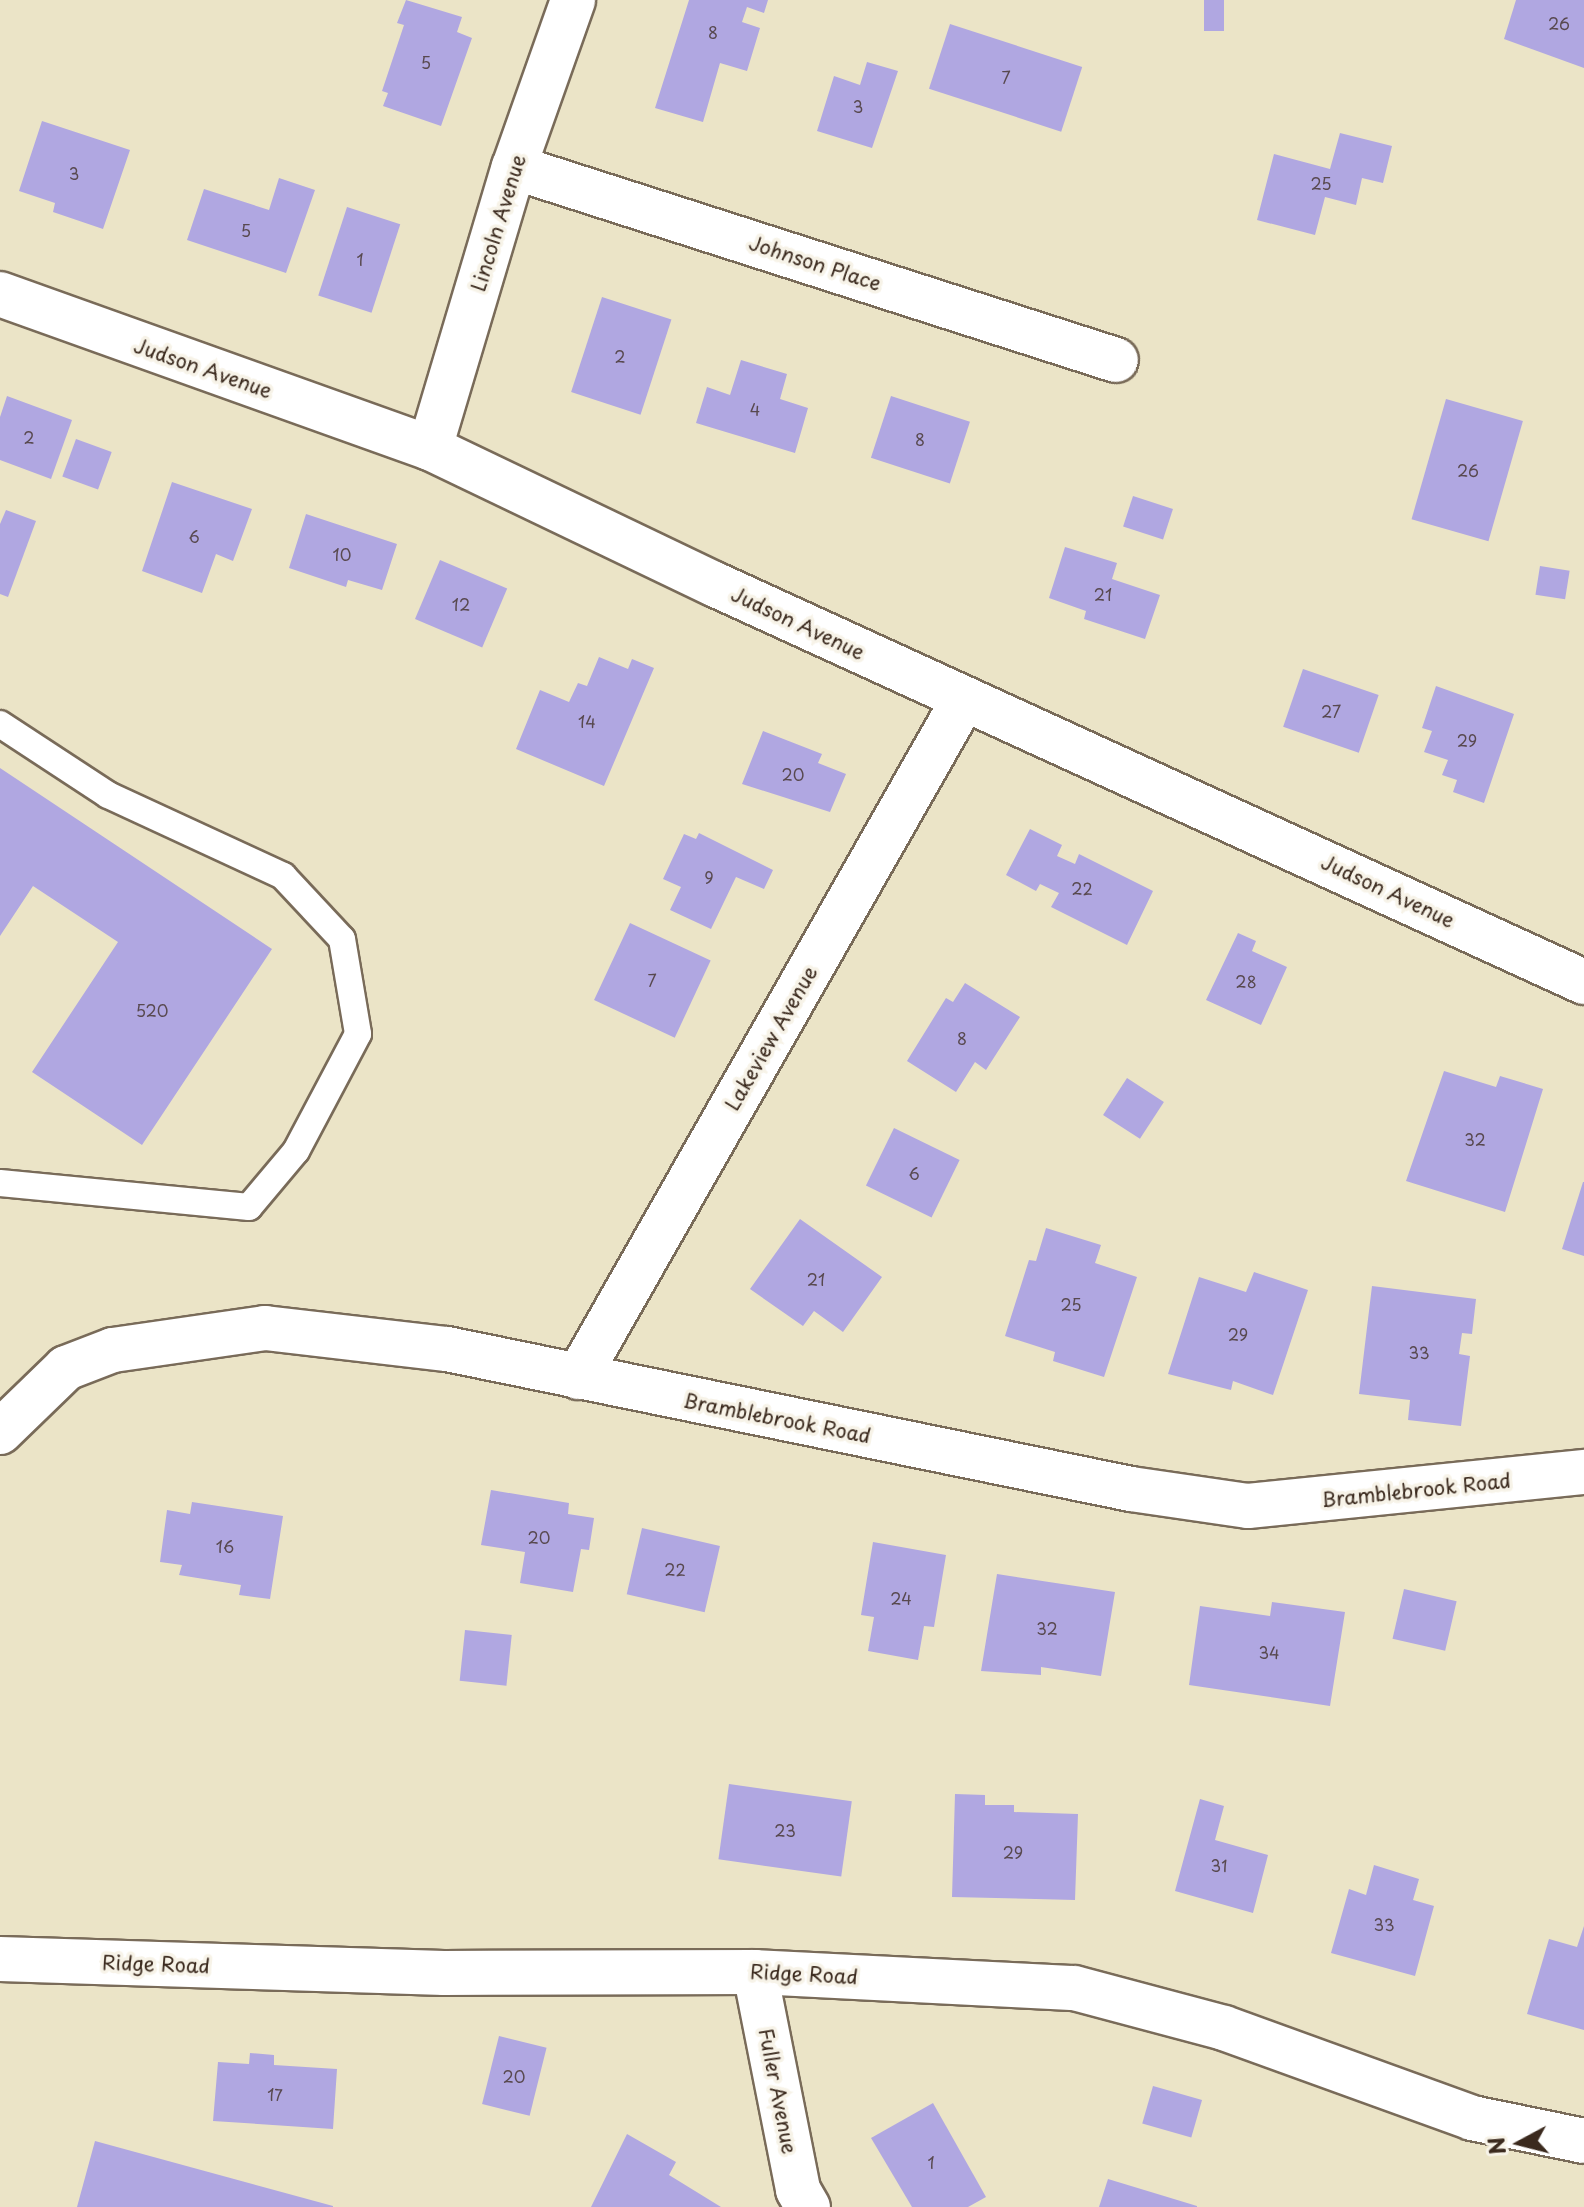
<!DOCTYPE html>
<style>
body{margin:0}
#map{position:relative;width:1584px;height:2207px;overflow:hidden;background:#ebe4c7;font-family:"Playpen Sans",sans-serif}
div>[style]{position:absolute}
.building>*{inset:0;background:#b0a7e1;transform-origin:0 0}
.roads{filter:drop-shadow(2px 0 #796b59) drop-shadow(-2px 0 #796b59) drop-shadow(0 2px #796b59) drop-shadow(0 -2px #796b59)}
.service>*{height:26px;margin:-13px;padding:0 13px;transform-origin:13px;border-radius:13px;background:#fff}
.minor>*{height:44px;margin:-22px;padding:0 22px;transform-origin:22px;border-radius:22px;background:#fff}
span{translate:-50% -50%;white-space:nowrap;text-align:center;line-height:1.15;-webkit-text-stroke:7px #f7f3e8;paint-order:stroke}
.number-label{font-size:16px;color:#58494f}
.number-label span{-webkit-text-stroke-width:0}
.street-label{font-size:20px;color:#3b2a1e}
.north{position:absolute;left:1480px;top:2103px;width:80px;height:80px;-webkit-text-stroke:6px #f7f3e8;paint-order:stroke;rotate:263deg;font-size:22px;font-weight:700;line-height:32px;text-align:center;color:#3b2a1e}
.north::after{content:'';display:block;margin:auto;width:28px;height:36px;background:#3b2a1e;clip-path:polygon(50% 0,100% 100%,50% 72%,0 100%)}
</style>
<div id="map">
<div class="building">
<div style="clip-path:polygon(406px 0,462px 17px,457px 32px,472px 38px,441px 126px,383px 106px,388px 93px,382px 91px,404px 25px,397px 23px)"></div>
<div style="clip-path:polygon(689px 0,768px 0,764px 13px,747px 7px,742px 22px,760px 28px,747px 71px,720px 63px,703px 122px,655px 108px)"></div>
<div style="left:1204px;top:0;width:20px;height:31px"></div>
<div style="clip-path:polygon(1516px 0,1584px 0,1584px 68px,1504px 39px)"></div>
<div style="left:950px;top:24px;width:139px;height:68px;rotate:18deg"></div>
<div style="clip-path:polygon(867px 62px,898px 71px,872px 148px,817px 131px,834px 76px,860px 85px)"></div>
<div style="clip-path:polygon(42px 121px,130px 150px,103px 229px,53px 212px,55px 203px,19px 191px)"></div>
<div style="clip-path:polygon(1340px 133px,1392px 146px,1383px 183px,1362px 178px,1356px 205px,1325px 197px,1315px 235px,1257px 220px,1274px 154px,1330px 169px)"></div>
<div style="clip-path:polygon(279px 178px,315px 190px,286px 273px,187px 240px,204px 189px,269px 210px)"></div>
<div style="left:347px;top:207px;width:56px;height:93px;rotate:18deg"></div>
<div style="left:602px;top:297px;width:73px;height:100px;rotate:18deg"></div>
<div style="clip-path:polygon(741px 360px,787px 374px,780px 399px,808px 408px,795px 453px,696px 423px,707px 387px,730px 395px)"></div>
<div style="clip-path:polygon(7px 396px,72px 420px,51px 479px,0 460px,0 417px)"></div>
<div style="left:891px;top:396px;width:83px;height:65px;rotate:18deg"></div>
<div style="left:1446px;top:399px;width:80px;height:125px;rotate:16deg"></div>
<div style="left:76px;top:439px;width:38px;height:40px;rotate:20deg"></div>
<div style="clip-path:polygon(172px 482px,252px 509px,233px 561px,216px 554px,202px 593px,142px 571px)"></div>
<div style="left:1133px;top:496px;width:42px;height:32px;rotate:18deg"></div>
<div style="clip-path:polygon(6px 510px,36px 521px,8px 597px,0 594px,0 524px)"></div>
<div style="clip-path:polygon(306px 514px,397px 544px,382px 590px,348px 580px,346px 587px,289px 568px)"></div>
<div style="clip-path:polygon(1065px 547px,1117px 563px,1112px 579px,1160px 595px,1145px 639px,1084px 619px,1086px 611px,1049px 598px)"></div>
<div style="left:440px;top:560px;width:73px;height:64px;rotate:23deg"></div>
<div style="left:1540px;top:566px;width:30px;height:29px;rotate:9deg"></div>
<div style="clip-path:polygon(599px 657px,628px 669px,632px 659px,654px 668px,604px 786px,516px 749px,540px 690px,569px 702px,578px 683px,587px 686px)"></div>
<div style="left:1303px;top:669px;width:80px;height:61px;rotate:19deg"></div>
<div style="clip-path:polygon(1436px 686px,1514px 714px,1484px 803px,1453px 792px,1457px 780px,1442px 775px,1448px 760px,1424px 752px,1432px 731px,1422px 728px)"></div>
<div style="clip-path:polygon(763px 731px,822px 754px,818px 763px,846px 774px,830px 812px,742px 784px)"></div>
<div style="clip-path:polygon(0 768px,272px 949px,142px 1145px,32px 1072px,118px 942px,33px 886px,0 936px)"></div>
<div style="clip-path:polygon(1030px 829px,1062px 845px,1057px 856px,1075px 864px,1079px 854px,1153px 891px,1127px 945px,1051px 907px,1059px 893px,1040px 884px,1036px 891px,1006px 875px)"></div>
<div style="clip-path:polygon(699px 833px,773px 870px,764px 889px,736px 877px,711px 929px,670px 910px,681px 887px,663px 879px,684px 834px,696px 839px)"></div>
<div style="left:630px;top:923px;width:89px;height:85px;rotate:25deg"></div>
<div style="clip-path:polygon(1238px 933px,1256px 941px,1252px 951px,1287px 967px,1261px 1025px,1206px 1000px)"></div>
<div style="clip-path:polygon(965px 983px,1020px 1017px,986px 1070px,975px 1062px,956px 1092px,907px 1061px,946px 998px,953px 1002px)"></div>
<div style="clip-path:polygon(1444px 1071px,1496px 1087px,1500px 1076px,1543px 1089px,1505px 1212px,1406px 1181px)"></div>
<div style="left:1127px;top:1078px;width:44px;height:44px;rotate:33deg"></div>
<div style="left:894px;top:1128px;width:73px;height:64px;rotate:26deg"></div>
<div style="clip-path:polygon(1583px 1182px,1584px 1182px,1584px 1256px,1562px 1249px)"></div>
<div style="clip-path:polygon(800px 1219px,882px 1277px,843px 1332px,814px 1311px,803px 1326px,750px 1289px)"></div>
<div style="clip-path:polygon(1046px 1228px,1101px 1245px,1095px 1263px,1137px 1277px,1104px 1377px,1053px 1361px,1055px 1352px,1005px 1336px,1029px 1260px,1036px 1261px)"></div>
<div style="clip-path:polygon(1254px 1272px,1308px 1290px,1273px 1395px,1233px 1381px,1231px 1390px,1168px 1374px,1199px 1277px,1246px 1292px)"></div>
<div style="clip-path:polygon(1372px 1286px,1476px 1299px,1472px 1334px,1462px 1333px,1459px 1354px,1470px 1356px,1461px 1426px,1408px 1420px,1410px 1400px,1359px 1394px)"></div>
<div style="clip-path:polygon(491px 1490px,569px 1503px,568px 1514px,594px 1518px,589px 1550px,581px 1549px,573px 1592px,520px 1583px,525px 1552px,481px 1545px)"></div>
<div style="clip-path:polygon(192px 1502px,283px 1516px,270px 1599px,239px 1595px,241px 1585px,179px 1575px,182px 1565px,160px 1562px,167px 1510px,190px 1514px)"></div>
<div style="left:642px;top:1528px;width:80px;height:68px;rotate:13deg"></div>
<div style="clip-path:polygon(873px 1542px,946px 1555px,934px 1627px,924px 1626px,918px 1660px,868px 1651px,874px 1617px,861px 1615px)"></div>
<div style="clip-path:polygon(997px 1574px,1115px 1592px,1101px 1676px,1041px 1667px,1041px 1675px,981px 1671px)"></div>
<div style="left:1404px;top:1589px;width:54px;height:51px;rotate:13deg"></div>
<div style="clip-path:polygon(1272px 1602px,1345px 1612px,1330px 1706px,1189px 1685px,1200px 1606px,1270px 1616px)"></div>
<div style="left:465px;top:1630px;width:47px;height:51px;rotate:6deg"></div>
<div style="left:729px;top:1784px;width:124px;height:76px;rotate:8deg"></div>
<div style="clip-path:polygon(955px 1794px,985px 1795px,985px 1805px,1014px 1805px,1014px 1812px,1078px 1814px,1075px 1900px,952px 1897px)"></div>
<div style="clip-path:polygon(1200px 1799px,1224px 1806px,1215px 1840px,1268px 1855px,1253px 1913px,1175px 1891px)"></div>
<div style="clip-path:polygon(1374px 1865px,1419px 1879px,1413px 1900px,1434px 1906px,1415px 1976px,1331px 1953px,1349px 1889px,1366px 1895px)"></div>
<div style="clip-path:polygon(1584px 1926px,1584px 2030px,1527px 2014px,1549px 1939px,1577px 1947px)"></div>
<div style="left:499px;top:2036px;width:49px;height:70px;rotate:14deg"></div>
<div style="clip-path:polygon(250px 2053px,274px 2055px,274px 2065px,337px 2069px,333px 2129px,213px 2121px,218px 2062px,249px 2064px)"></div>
<div style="left:1153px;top:2086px;width:51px;height:39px;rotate:16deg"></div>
<div style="clip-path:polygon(933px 2103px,986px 2197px,968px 2207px,912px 2207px,871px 2138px)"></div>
<div style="clip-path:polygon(627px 2134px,676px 2162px,669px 2175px,721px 2207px,591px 2207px)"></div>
<div style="clip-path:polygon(95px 2141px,333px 2206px,333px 2207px,77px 2207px)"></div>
<div style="clip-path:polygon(1108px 2179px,1197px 2206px,1197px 2207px,1099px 2207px)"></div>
</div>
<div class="roads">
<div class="service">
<div style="left:0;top:724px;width:129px;rotate:33.3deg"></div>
<div style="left:108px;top:795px;width:193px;rotate:24.8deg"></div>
<div style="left:283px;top:876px;width:86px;rotate:46.9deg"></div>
<div style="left:342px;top:939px;width:96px;rotate:80.4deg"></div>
<div style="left:358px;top:1034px;width:132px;rotate:117.9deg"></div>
<div style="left:296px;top:1151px;width:73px;rotate:130deg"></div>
<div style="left:249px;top:1207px;width:250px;rotate:-174.5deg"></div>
</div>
<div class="minor">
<div style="left:514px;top:167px;width:632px;rotate:17.78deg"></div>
<div style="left:0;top:294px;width:457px;rotate:19.7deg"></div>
<div style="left:430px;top:448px;width:315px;rotate:25.6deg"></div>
<div style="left:714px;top:584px;width:957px;rotate:24.58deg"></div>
<div style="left:430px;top:448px;width:293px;rotate:-73.4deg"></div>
<div style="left:514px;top:167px;width:177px;rotate:-70.5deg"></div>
<div style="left:578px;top:1377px;width:780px;rotate:-60.35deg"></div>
<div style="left:0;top:1432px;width:92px;rotate:-44.1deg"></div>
<div style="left:66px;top:1368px;width:50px;rotate:-21deg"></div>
<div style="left:113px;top:1350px;width:154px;rotate:-8.2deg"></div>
<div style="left:265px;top:1328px;width:183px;rotate:6.6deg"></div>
<div style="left:447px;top:1349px;width:698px;rotate:11.57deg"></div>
<div style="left:1131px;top:1489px;width:118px;rotate:8.3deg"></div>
<div style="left:1248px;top:1506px;width:338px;rotate:-5.8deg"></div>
<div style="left:0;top:1959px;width:444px;rotate:1.8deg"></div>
<div style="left:444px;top:1973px;width:311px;rotate:-0.2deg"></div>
<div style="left:755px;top:1972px;width:319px;rotate:2.9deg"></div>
<div style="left:1074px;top:1988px;width:155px;rotate:14.9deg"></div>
<div style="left:1224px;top:2028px;width:264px;rotate:19.9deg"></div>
<div style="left:1472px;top:2118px;width:114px;rotate:11.6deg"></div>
<div style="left:755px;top:1972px;width:222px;rotate:78.8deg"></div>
<div style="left:798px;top:2190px;width:20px;rotate:60deg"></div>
</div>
</div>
<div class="number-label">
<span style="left:1559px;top:23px">26</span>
<span style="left:713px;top:32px">8</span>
<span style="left:426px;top:62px">5</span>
<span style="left:1006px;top:77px">7</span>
<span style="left:858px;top:106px">3</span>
<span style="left:74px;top:173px">3</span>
<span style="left:1321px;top:183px">25</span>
<span style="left:246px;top:230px">5</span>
<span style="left:360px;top:259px">1</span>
<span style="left:620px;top:356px">2</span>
<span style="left:755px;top:409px">4</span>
<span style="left:29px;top:437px">2</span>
<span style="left:920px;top:439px">8</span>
<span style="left:1468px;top:470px">26</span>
<span style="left:194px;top:536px">6</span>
<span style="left:342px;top:554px">10</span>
<span style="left:1103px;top:594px">21</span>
<span style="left:461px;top:604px">12</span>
<span style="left:1331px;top:711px">27</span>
<span style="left:587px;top:721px">14</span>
<span style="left:1467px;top:740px">29</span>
<span style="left:793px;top:774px">20</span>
<span style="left:709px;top:877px">9</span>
<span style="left:1082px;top:888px">22</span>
<span style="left:652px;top:980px">7</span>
<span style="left:1246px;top:981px">28</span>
<span style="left:152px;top:1010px">520</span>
<span style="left:962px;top:1038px">8</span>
<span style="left:1475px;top:1139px">32</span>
<span style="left:914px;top:1173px">6</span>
<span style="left:816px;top:1279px">21</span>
<span style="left:1071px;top:1304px">25</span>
<span style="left:1238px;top:1334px">29</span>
<span style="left:1419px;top:1352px">33</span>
<span style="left:539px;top:1537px">20</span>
<span style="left:225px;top:1546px">16</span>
<span style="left:675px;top:1569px">22</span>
<span style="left:901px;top:1598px">24</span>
<span style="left:1047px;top:1628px">32</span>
<span style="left:1269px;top:1652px">34</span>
<span style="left:785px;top:1830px">23</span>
<span style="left:1013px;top:1852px">29</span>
<span style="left:1219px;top:1865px">31</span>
<span style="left:1384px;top:1924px">33</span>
<span style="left:514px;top:2076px">20</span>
<span style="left:275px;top:2094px">17</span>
<span style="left:931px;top:2162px">1</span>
</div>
<div class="street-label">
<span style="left:498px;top:223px;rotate:-73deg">Lincoln Avenue</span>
<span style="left:815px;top:263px;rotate:18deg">Johnson Place</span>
<span style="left:203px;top:368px;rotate:19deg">Judson Avenue</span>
<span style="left:798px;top:623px;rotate:25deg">Judson Avenue</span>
<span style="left:1388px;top:891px;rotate:25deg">Judson Avenue</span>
<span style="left:771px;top:1038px;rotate:-60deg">Lakeview Avenue</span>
<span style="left:777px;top:1418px;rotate:11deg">Bramblebrook Road</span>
<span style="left:1416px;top:1490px;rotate:-6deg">Bramblebrook Road</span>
<span style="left:156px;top:1964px;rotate:2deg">Ridge Road</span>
<span style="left:804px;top:1974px;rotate:3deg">Ridge Road</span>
<span style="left:778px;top:2091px;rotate:79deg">Fuller Avenue</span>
</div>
<div class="north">N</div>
</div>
